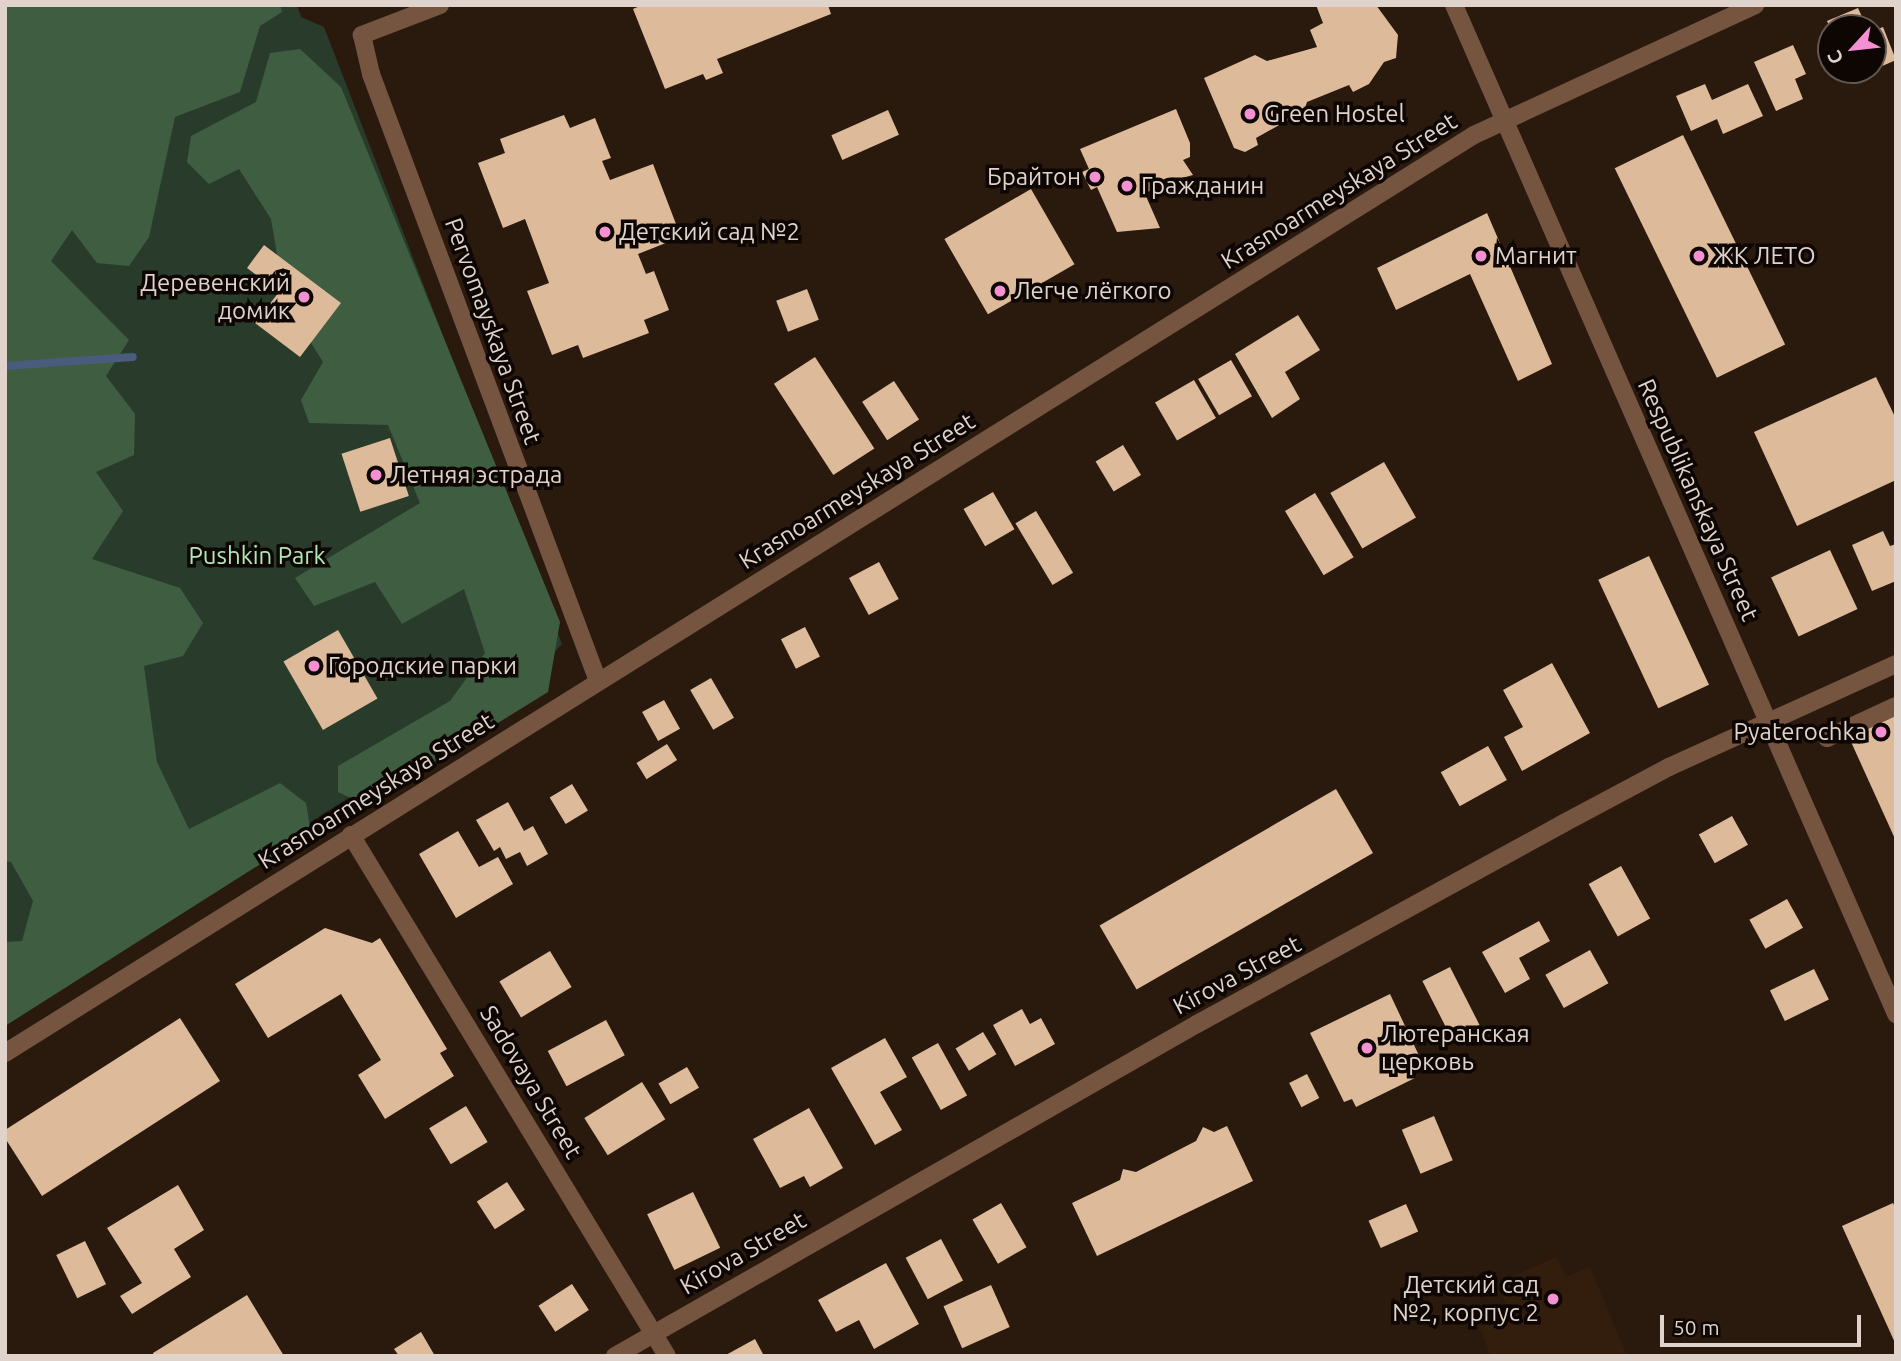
<!DOCTYPE html>
<meta charset="utf-8">
<style>
body{margin:0}
#map{position:relative;width:1901px;height:1361px;overflow:hidden;background:#2a1a0e;font-family:Ubuntu,sans-serif}
div>[style]{position:absolute}
.built>*{inset:0;background:#331d0d}
.green>*{inset:0;background:#293c2b}
.forest>*{inset:0;background:#3e5d41}
.stream>*{height:8px;margin:-4px;padding:0 4px;transform-origin:4px;border-radius:4px;background:#4a5c7e}
.building>*{inset:0;background:#ddba99;transform-origin:0 0}
.minor>*{height:18px;margin:-9px;padding:0 9px;transform-origin:9px;border-radius:9px;background:#755440}
.dots>*{width:19px;height:19px;translate:-50% -50%;box-sizing:border-box;border:4px solid #0d0603;border-radius:50%}
span{translate:-50% -50%;white-space:nowrap;text-align:center;line-height:1.15;-webkit-text-stroke:7px #0d0603;paint-order:stroke}
.poi-label{font-size:24px;color:#dfd3cc}
.left{translate:0 -50%;text-align:left}
.right{translate:-100% -50%;text-align:right}
.street-label{font-size:24px;color:#dfd3cc}
.park-label{font-size:24px;color:#b1e8b5}
.frame{position:absolute;inset:0;border:7px solid #dfd3cc;pointer-events:none}
.north{position:absolute;left:1817px;top:14px;width:70px;height:70px;box-sizing:border-box;background:#0d0603;border:2px solid #615853;border-radius:50%;rotate:243deg;font-size:19px;font-weight:700;line-height:28px;text-align:center;color:#dfd3cc}
.north::after{content:'';display:block;margin:auto;width:24px;height:32px;background:#f591d2;clip-path:polygon(50% 0,100% 100%,50% 72%,0 100%)}
.scale{position:absolute;left:1660px;top:1315px;width:201px;height:32px;box-sizing:border-box;border:4px solid #dfd3cc;border-top:0;padding-left:9px;font-size:21px;line-height:24px;white-space:nowrap;color:#dfd3cc;-webkit-text-stroke:5px #0d0603;paint-order:stroke}
</style>
<div id="map">
<div class="built">
<div style="clip-path:polygon(1557px 1257px,1566px 1277px,1590px 1267px,1627px 1356px,1491px 1356px,1479px 1327px,1510px 1314px,1497px 1283px)"></div>
</div>
<div class="green">
<div style="clip-path:polygon(5px 5px,297px 5px,301px 17px,324px 27px,562px 644px,526px 684px,5px 1018px)"></div>
</div>
<div class="forest">
<div style="clip-path:polygon(5px 5px,280px 5px,282px 12px,260px 26px,240px 92px,175px 117px,149px 237px,129px 266px,97px 263px,72px 230px,51px 261px,129px 340px,106px 376px,135px 414px,134px 455px,96px 472px,123px 511px,92px 559px,180px 588px,203px 623px,183px 656px,144px 666px,157px 762px,189px 829px,280px 783px,306px 803px,311px 832px,5px 1026px,5px 942px,22px 941px,33px 901px,11px 862px,5px 861px)"></div>
<div style="clip-path:polygon(300px 49px,341px 87px,560px 622px,548px 692px,365px 805px,338px 792px,338px 766px,450px 701px,485px 653px,464px 589px,402px 624px,375px 582px,314px 606px,295px 578px,420px 503px,388px 425px,309px 423px,301px 400px,323px 362px,285px 301px,271px 219px,239px 169px,209px 184px,187px 162px,191px 136px,256px 102px,270px 53px)"></div>
</div>
<div class="stream">
<div style="left:5px;top:366px;width:128px;rotate:-4deg"></div>
</div>
<div class="building">
<div style="clip-path:polygon(642px 5px,828px 5px,831px 14px,717px 59px,723px 73px,706px 80px,703px 74px,665px 89px,633px 9px)"></div>
<div style="clip-path:polygon(1316px 5px,1376px 5px,1398px 35px,1396px 58px,1384px 62px,1369px 84px,1353px 92px,1349px 85px,1307px 102px,1304px 111px,1256px 138px,1258px 145px,1245px 152px,1234px 148px,1204px 78px,1255px 55px,1267px 61px,1317px 47px,1310px 30px,1323px 23px)"></div>
<div style="clip-path:polygon(1858px 8px,1867px 28px,1830px 28px,1827px 21px)"></div>
<div style="clip-path:polygon(1883px 27px,1896px 60px,1873px 70px,1873px 31px)"></div>
<div style="clip-path:polygon(1793px 45px,1806px 74px,1795px 79px,1803px 99px,1776px 111px,1754px 62px)"></div>
<div style="clip-path:polygon(1849px 70px,1872px 70px,1853px 78px)"></div>
<div style="clip-path:polygon(1705px 84px,1712px 100px,1748px 84px,1763px 116px,1723px 134px,1717px 119px,1691px 131px,1676px 96px)"></div>
<div style="clip-path:polygon(1176px 109px,1190px 143px,1190px 157px,1183px 160px,1193px 175px,1159px 184px,1145px 194px,1160px 228px,1117px 232px,1097px 187px,1091px 190px,1082px 172px,1089px 169px,1080px 149px)"></div>
<div style="left:888px;top:110px;width:27px;height:62px;rotate:66deg"></div>
<div style="clip-path:polygon(564px 115px,570px 128px,595px 118px,611px 158px,602px 161px,610px 180px,653px 164px,681px 237px,638px 254px,646px 274px,654px 271px,669px 310px,644px 320px,649px 333px,583px 358px,578px 345px,552px 355px,527px 291px,549px 283px,525px 219px,503px 228px,478px 163px,505px 153px,500px 139px)"></div>
<div style="left:1683px;top:135px;width:233px;height:76px;rotate:64deg"></div>
<div style="left:1031px;top:189px;width:87px;height:100px;rotate:60deg"></div>
<div style="clip-path:polygon(1487px 213px,1552px 364px,1518px 381px,1470px 274px,1396px 310px,1377px 268px)"></div>
<div style="clip-path:polygon(264px 245px,341px 303px,300px 357px,255px 323px,279px 292px,247px 268px)"></div>
<div style="left:807px;top:289px;width:33px;height:33px;rotate:69deg"></div>
<div style="clip-path:polygon(1298px 315px,1320px 350px,1285px 372px,1300px 399px,1272px 418px,1235px 354px)"></div>
<div style="left:815px;top:357px;width:109px;height:49px;rotate:57deg"></div>
<div style="left:1231px;top:360px;width:42px;height:38px;rotate:60deg"></div>
<div style="clip-path:polygon(1876px 377px,1896px 419px,1896px 480px,1797px 526px,1754px 432px)"></div>
<div style="left:1194px;top:380px;width:44px;height:45px;rotate:60deg"></div>
<div style="left:894px;top:381px;width:46px;height:38px;rotate:57deg"></div>
<div style="left:390px;top:438px;width:61px;height:51px;rotate:72deg"></div>
<div style="left:1123px;top:445px;width:35px;height:32px;rotate:59deg"></div>
<div style="left:1384px;top:462px;width:64px;height:62px;rotate:60deg"></div>
<div style="left:993px;top:492px;width:43px;height:34px;rotate:60deg"></div>
<div style="left:1315px;top:493px;width:75px;height:35px;rotate:59deg"></div>
<div style="left:1036px;top:511px;width:72px;height:24px;rotate:59deg"></div>
<div style="clip-path:polygon(1883px 531px,1890px 546px,1896px 544px,1896px 581px,1872px 591px,1852px 545px)"></div>
<div style="left:1830px;top:550px;width:65px;height:65px;rotate:65deg"></div>
<div style="left:1649px;top:556px;width:142px;height:56px;rotate:65deg"></div>
<div style="left:879px;top:562px;width:42px;height:34px;rotate:62deg"></div>
<div style="left:805px;top:627px;width:33px;height:27px;rotate:63deg"></div>
<div style="left:338px;top:630px;width:79px;height:63px;rotate:60deg"></div>
<div style="clip-path:polygon(1552px 663px,1590px 733px,1522px 771px,1504px 737px,1523px 727px,1503px 690px)"></div>
<div style="left:711px;top:678px;width:46px;height:24px;rotate:60deg"></div>
<div style="left:664px;top:700px;width:33px;height:25px;rotate:61deg"></div>
<div style="clip-path:polygon(1896px 710px,1896px 841px,1847px 733px)"></div>
<div style="left:667px;top:744px;width:19px;height:36px;rotate:58deg"></div>
<div style="left:1488px;top:746px;width:39px;height:54px;rotate:61deg"></div>
<div style="left:572px;top:784px;width:31px;height:26px;rotate:59deg"></div>
<div style="left:1336px;top:789px;width:74px;height:273px;rotate:60deg"></div>
<div style="clip-path:polygon(508px 802px,524px 831px,533px 826px,548px 854px,527px 866px,520px 852px,506px 859px,500px 847px,494px 851px,476px 820px)"></div>
<div style="left:1732px;top:816px;width:33px;height:38px;rotate:61deg"></div>
<div style="clip-path:polygon(458px 831px,479px 867px,498px 857px,513px 884px,456px 918px,419px 854px)"></div>
<div style="left:1621px;top:866px;width:60px;height:37px;rotate:61deg"></div>
<div style="left:1787px;top:899px;width:33px;height:43px;rotate:61deg"></div>
<div style="clip-path:polygon(1539px 921px,1550px 941px,1519px 958px,1530px 979px,1505px 993px,1482px 952px)"></div>
<div style="clip-path:polygon(325px 928px,372px 943px,380px 938px,447px 1049px,440px 1053px,454px 1076px,385px 1119px,358px 1075px,381px 1060px,341px 994px,268px 1038px,235px 984px)"></div>
<div style="left:1590px;top:950px;width:38px;height:51px;rotate:61deg"></div>
<div style="left:550px;top:951px;width:42px;height:59px;rotate:59deg"></div>
<div style="left:1450px;top:967px;width:65px;height:31px;rotate:63deg"></div>
<div style="left:1814px;top:969px;width:34px;height:49px;rotate:64deg"></div>
<div style="clip-path:polygon(1390px 994px,1423px 1064px,1411px 1070px,1415px 1078px,1356px 1107px,1352px 1099px,1344px 1102px,1310px 1033px)"></div>
<div style="clip-path:polygon(1022px 1009px,1030px 1024px,1041px 1018px,1055px 1044px,1015px 1066px,993px 1025px)"></div>
<div style="clip-path:polygon(180px 1018px,220px 1081px,42px 1196px,5px 1138px,5px 1130px)"></div>
<div style="left:606px;top:1020px;width:40px;height:66px;rotate:62deg"></div>
<div style="left:983px;top:1032px;width:26px;height:32px;rotate:59deg"></div>
<div style="clip-path:polygon(885px 1038px,907px 1077px,880px 1092px,902px 1130px,875px 1145px,831px 1068px)"></div>
<div style="left:938px;top:1043px;width:60px;height:30px;rotate:61deg"></div>
<div style="left:687px;top:1067px;width:24px;height:33px;rotate:60deg"></div>
<div style="left:1307px;top:1074px;width:27px;height:20px;rotate:63deg"></div>
<div style="left:642px;top:1082px;width:44px;height:68px;rotate:58deg"></div>
<div style="left:466px;top:1106px;width:42px;height:43px;rotate:59deg"></div>
<div style="clip-path:polygon(809px 1108px,843px 1168px,810px 1187px,804px 1176px,780px 1188px,753px 1139px)"></div>
<div style="left:1434px;top:1116px;width:48px;height:35px;rotate:67deg"></div>
<div style="clip-path:polygon(1227px 1126px,1253px 1181px,1097px 1256px,1072px 1203px,1120px 1180px,1123px 1169px,1136px 1172px,1196px 1141px,1203px 1127px,1214px 1132px)"></div>
<div style="left:507px;top:1182px;width:33px;height:36px;rotate:57deg"></div>
<div style="clip-path:polygon(178px 1185px,204px 1230px,174px 1249px,191px 1277px,132px 1314px,120px 1296px,142px 1283px,107px 1228px)"></div>
<div style="left:693px;top:1192px;width:62px;height:51px;rotate:64deg"></div>
<div style="left:1001px;top:1203px;width:51px;height:33px;rotate:60deg"></div>
<div style="clip-path:polygon(1893px 1203px,1896px 1209px,1896px 1345px,1842px 1226px)"></div>
<div style="left:1406px;top:1204px;width:30px;height:41px;rotate:66deg"></div>
<div style="left:941px;top:1239px;width:47px;height:40px;rotate:62deg"></div>
<div style="left:85px;top:1241px;width:48px;height:32px;rotate:64deg"></div>
<div style="clip-path:polygon(886px 1263px,919px 1324px,874px 1349px,859px 1320px,836px 1332px,818px 1300px)"></div>
<div style="left:572px;top:1284px;width:31px;height:40px;rotate:57deg"></div>
<div style="left:991px;top:1285px;width:46px;height:52px;rotate:66deg"></div>
<div style="clip-path:polygon(247px 1295px,284px 1356px,154px 1356px,153px 1353px)"></div>
<div style="clip-path:polygon(421px 1332px,435px 1356px,399px 1356px,394px 1349px)"></div>
<div style="clip-path:polygon(755px 1339px,764px 1356px,724px 1356px)"></div>
</div>
<div class="minor">
<div style="left:440px;top:5px;width:84px;rotate:159deg"></div>
<div style="left:362px;top:35px;width:40px;rotate:77deg"></div>
<div style="left:371px;top:74px;width:648px;rotate:69.5deg"></div>
<div style="left:1454px;top:5px;width:1102px;rotate:66.34deg"></div>
<div style="left:1827px;top:738px;width:76px;rotate:-24.9deg"></div>
<div style="left:351px;top:835px;width:609px;rotate:58.76deg"></div>
<div style="left:5px;top:1053px;width:1732px;rotate:-32deg"></div>
<div style="left:1474px;top:135px;width:310px;rotate:-24.8deg"></div>
<div style="left:615px;top:1356px;width:670px;rotate:-29.7deg"></div>
<div style="left:1197px;top:1024px;width:418px;rotate:-28.7deg"></div>
<div style="left:1564px;top:823px;width:119px;rotate:-28.1deg"></div>
<div style="left:1669px;top:767px;width:249px;rotate:-24.4deg"></div>
</div>
<div class="dots">
<div style="left:1250px;top:114px;background:#f591d2"></div>
<div style="left:1095px;top:177px;background:#f591d2"></div>
<div style="left:1127px;top:186px;background:#f591d2"></div>
<div style="left:605px;top:232px;background:#f591d2"></div>
<div style="left:1481px;top:256px;background:#f591d2"></div>
<div style="left:1699px;top:256px;background:#f591d2"></div>
<div style="left:1000px;top:291px;background:#f591d2"></div>
<div style="left:304px;top:297px;background:#f591d2"></div>
<div style="left:376px;top:475px;background:#f591d2"></div>
<div style="left:314px;top:666px;background:#f591d2"></div>
<div style="left:1881px;top:732px;background:#f591d2"></div>
<div style="left:1367px;top:1048px;background:#f591d2"></div>
<div style="left:1553px;top:1299px;background:#f591d2"></div>
</div>
<div class="poi-label">
<span class="left" style="left:1264px;top:114px">Green Hostel</span>
<span class="right" style="left:1081px;top:177px">Брайтон</span>
<span class="left" style="left:1141px;top:186px">Гражданин</span>
<span class="left" style="left:619px;top:232px">Детский сад №2</span>
<span class="left" style="left:1495px;top:256px">Магнит</span>
<span class="left" style="left:1713px;top:256px">ЖК ЛЕТО</span>
<span class="right" style="left:290px;top:297px">Деревенский<br>домик</span>
<span class="left" style="left:1014px;top:291px">Легче лёгкого</span>
<span class="left" style="left:390px;top:475px">Летняя эстрада</span>
<span class="left" style="left:328px;top:666px">Городские парки</span>
<span class="right" style="left:1867px;top:732px">Pyaterochka</span>
<span class="left" style="left:1381px;top:1048px">Лютеранская<br>церковь</span>
<span class="right" style="left:1539px;top:1299px">Детский сад<br>№2, корпус 2</span>
</div>
<div class="street-label">
<span style="left:1339px;top:191px;rotate:-32deg">Krasnoarmeyskaya Street</span>
<span style="left:493px;top:331px;rotate:70deg">Pervomayskaya Street</span>
<span style="left:857px;top:491px;rotate:-32deg">Krasnoarmeyskaya Street</span>
<span style="left:1698px;top:500px;rotate:66deg">Respublikanskaya Street</span>
<span style="left:376px;top:791px;rotate:-32deg">Krasnoarmeyskaya Street</span>
<span style="left:1237px;top:975px;rotate:-28deg">Kirova Street</span>
<span style="left:531px;top:1082px;rotate:59deg">Sadovaya Street</span>
<span style="left:743px;top:1253px;rotate:-30deg">Kirova Street</span>
</div>
<div class="park-label">
<span style="left:257px;top:556px">Pushkin Park</span>
</div>
<div class="frame"></div>
<div class="north">С</div>
<div class="scale">50 m</div>
</div>
